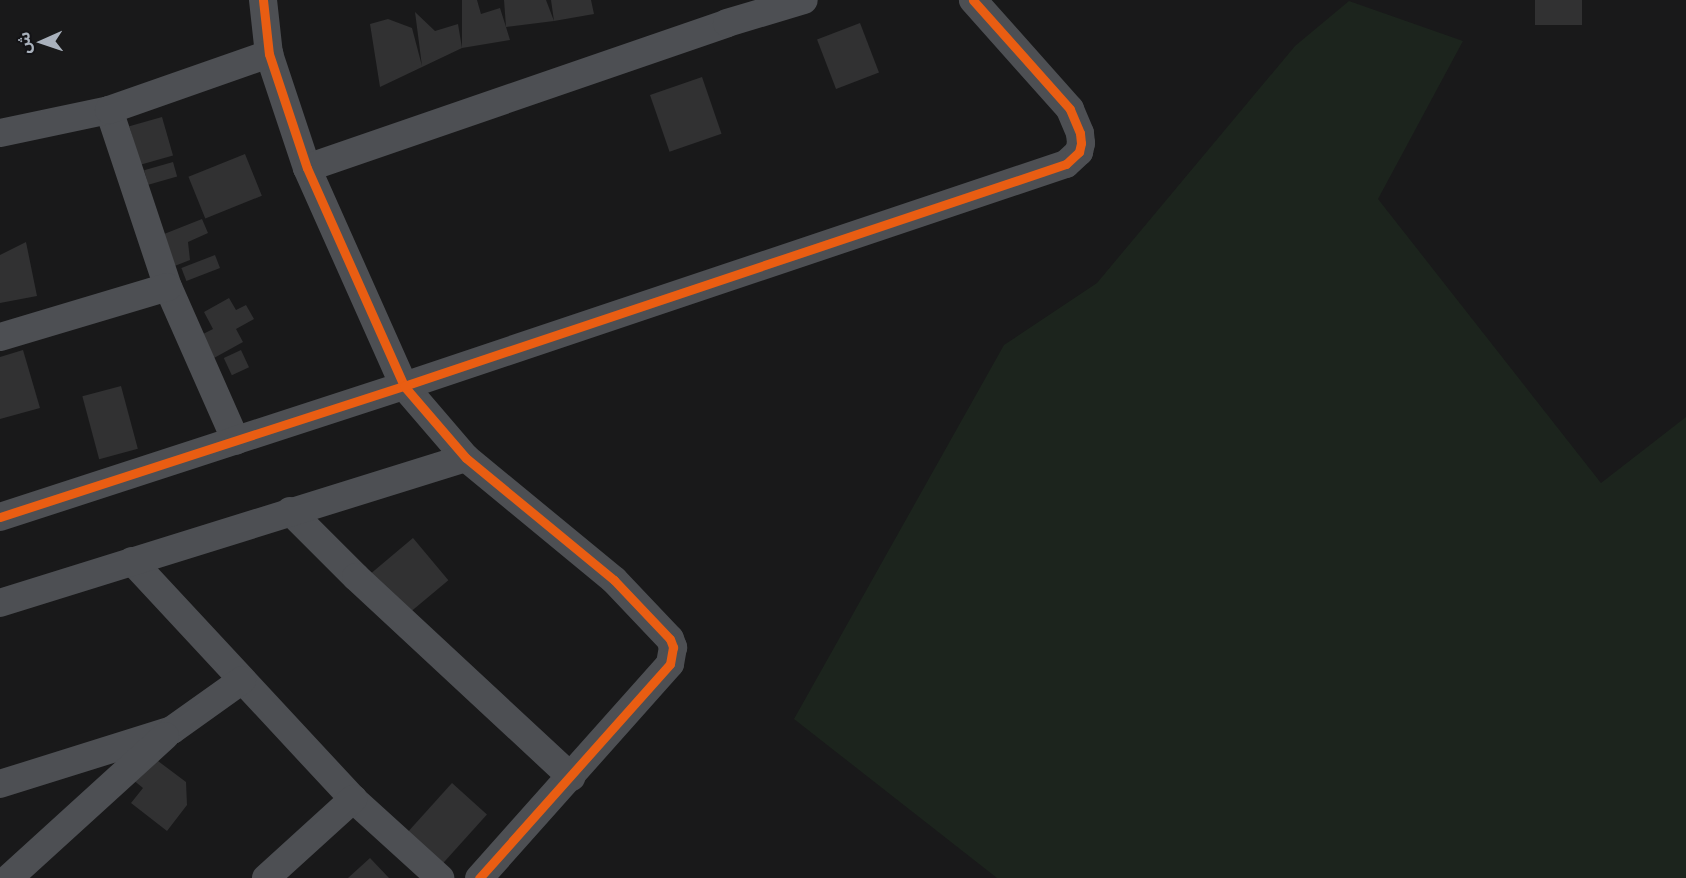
<!DOCTYPE html>
<meta charset="utf-8">
<style>
body{margin:0}
#map{position:relative;width:1686px;height:878px;overflow:hidden;background:#19191a;font-family:Barlow,"Noto Sans Arabic",sans-serif}
div>[style]{position:absolute}
.green>*{inset:0;background:#1c241d}
.building>*{inset:0;background:#313132;transform-origin:0 0}
.street>*{height:28px;margin:-14px;padding:0 14px;transform-origin:14px;border-radius:14px;background:#4d4f53}
.cycleway>*{height:9px;margin:-4.5px;padding:0 4.5px;transform-origin:4.5px;border-radius:4.5px;background:#e95d12}
span{translate:-50% -50%;white-space:nowrap;text-align:center;line-height:1.15;-webkit-text-stroke:4.5px #131316;paint-order:stroke}
.north{position:absolute;left:12px;top:12px;width:60px;height:60px;-webkit-text-stroke:4px #131316;paint-order:stroke;rotate:267deg;font-size:16px;font-weight:700;line-height:24px;text-align:center;color:#a9b1bc}
.north::after{content:'';display:block;margin:auto;width:21px;height:27px;background:#a9b1bc;clip-path:polygon(50% 0,100% 100%,50% 72%,0 100%)}
</style>
<div id="map">
<div class="green">
<div style="clip-path:polygon(1349px 1px,1463px 41px,1378px 199px,1601px 483px,1686px 417px,1686px 878px,997px 878px,794px 719px,1004px 345px,1097px 283px,1295px 46px)"></div>
</div>
<div class="building">
<div style="clip-path:polygon(462px 0,477px 0,481px 14px,500px 8px,506px 27px,504px 0,546px 0,554px 21px,551px 0,591px 0,594px 14px,554px 21px,506px 27px,510px 40px,462px 48px,380px 87px,370px 24px,388px 19px,412px 28px,422px 66px,415px 12px,435px 31px,458px 24px,462px 48px)"></div>
<div style="left:1535px;top:0;width:47px;height:25px"></div>
<div style="left:860px;top:23px;width:53px;height:46px;rotate:69deg"></div>
<div style="left:702px;top:77px;width:60px;height:55px;rotate:71deg"></div>
<div style="left:162px;top:117px;width:40px;height:34px;rotate:74deg"></div>
<div style="left:245px;top:154px;width:45px;height:61px;rotate:68deg"></div>
<div style="left:173px;top:162px;width:15px;height:30px;rotate:74deg"></div>
<div style="clip-path:polygon(202px 219px,208px 233px,188px 242px,190px 260px,172px 267px,154px 238px)"></div>
<div style="clip-path:polygon(26px 242px,37px 296px,0 303px,0 255px)"></div>
<div style="left:215px;top:255px;width:14px;height:36px;rotate:69deg"></div>
<div style="clip-path:polygon(229px 298px,236px 310px,246px 305px,254px 319px,236px 329px,243px 342px,214px 358px,201px 335px,213px 329px,204px 312px)"></div>
<div style="clip-path:polygon(23px 350px,40px 408px,0 419px,0 357px)"></div>
<div style="left:241px;top:350px;width:19px;height:19px;rotate:65deg"></div>
<div style="left:121px;top:386px;width:65px;height:40px;rotate:75deg"></div>
<div style="left:413px;top:538px;width:55px;height:57px;rotate:50deg"></div>
<div style="clip-path:polygon(150px 755px,186px 782px,187px 805px,167px 831px,131px 803px,143px 788px,132px 779px)"></div>
<div style="left:452px;top:783px;width:47px;height:66px;rotate:42deg"></div>
<div style="clip-path:polygon(370px 858px,389px 878px,348px 878px)"></div>
</div>
<div class="street">
<div style="left:263px;top:0;width:54px;rotate:83.7deg"></div>
<div style="left:269px;top:54px;width:120px;rotate:71.6deg"></div>
<div style="left:307px;top:168px;width:239px;rotate:66deg"></div>
<div style="left:404px;top:386px;width:95px;rotate:49.3deg"></div>
<div style="left:466px;top:458px;width:192px;rotate:39.5deg"></div>
<div style="left:614px;top:580px;width:81px;rotate:46.5deg"></div>
<div style="left:670px;top:639px;width:9px;rotate:69deg"></div>
<div style="left:673px;top:647px;width:17px;rotate:100deg"></div>
<div style="left:670px;top:664px;width:287px;rotate:131.7deg"></div>
<div style="left:109px;top:110px;width:187px;rotate:71.6deg"></div>
<div style="left:168px;top:287px;width:168px;rotate:66.2deg"></div>
<div style="left:0;top:133px;width:111px;rotate:-11.9deg"></div>
<div style="left:109px;top:110px;width:170px;rotate:-19.3deg"></div>
<div style="left:307px;top:168px;width:444px;rotate:-19deg"></div>
<div style="left:727px;top:23px;width:80px;rotate:-16.6deg"></div>
<div style="left:0;top:337px;width:175px;rotate:-16.6deg"></div>
<div style="left:290px;top:511px;width:93px;rotate:45deg"></div>
<div style="left:356px;top:577px;width:294px;rotate:42.9deg"></div>
<div style="left:0;top:517px;width:425px;rotate:-18deg"></div>
<div style="left:404px;top:386px;width:698px;rotate:-18.54deg"></div>
<div style="left:1066px;top:164px;width:18px;rotate:-43deg"></div>
<div style="left:1079px;top:152px;width:9px;rotate:-77deg"></div>
<div style="left:1081px;top:143px;width:10px;rotate:-96deg"></div>
<div style="left:1080px;top:133px;width:26px;rotate:-113deg"></div>
<div style="left:1070px;top:109px;width:146px;rotate:-131.7deg"></div>
<div style="left:132px;top:561px;width:325px;rotate:47.1deg"></div>
<div style="left:353px;top:799px;width:118px;rotate:42.2deg"></div>
<div style="left:0;top:603px;width:488px;rotate:-17.3deg"></div>
<div style="left:0;top:784px;width:180px;rotate:-17.4deg"></div>
<div style="left:172px;top:730px;width:86px;rotate:-35.5deg"></div>
<div style="left:9px;top:878px;width:211px;rotate:-42.3deg"></div>
<div style="left:266px;top:878px;width:118px;rotate:-42.2deg"></div>
</div>
<div class="cycleway">
<div style="left:263px;top:0;width:54px;rotate:83.7deg"></div>
<div style="left:269px;top:54px;width:120px;rotate:71.6deg"></div>
<div style="left:307px;top:168px;width:239px;rotate:66deg"></div>
<div style="left:404px;top:386px;width:95px;rotate:49.3deg"></div>
<div style="left:466px;top:458px;width:192px;rotate:39.5deg"></div>
<div style="left:614px;top:580px;width:81px;rotate:46.5deg"></div>
<div style="left:670px;top:639px;width:9px;rotate:69deg"></div>
<div style="left:673px;top:647px;width:17px;rotate:100deg"></div>
<div style="left:670px;top:664px;width:287px;rotate:131.7deg"></div>
<div style="left:0;top:517px;width:425px;rotate:-18deg"></div>
<div style="left:404px;top:386px;width:698px;rotate:-18.54deg"></div>
<div style="left:1066px;top:164px;width:18px;rotate:-43deg"></div>
<div style="left:1079px;top:152px;width:9px;rotate:-77deg"></div>
<div style="left:1081px;top:143px;width:10px;rotate:-96deg"></div>
<div style="left:1080px;top:133px;width:26px;rotate:-113deg"></div>
<div style="left:1070px;top:109px;width:146px;rotate:-131.7deg"></div>
</div>
<div class="north">ش</div>
</div>
